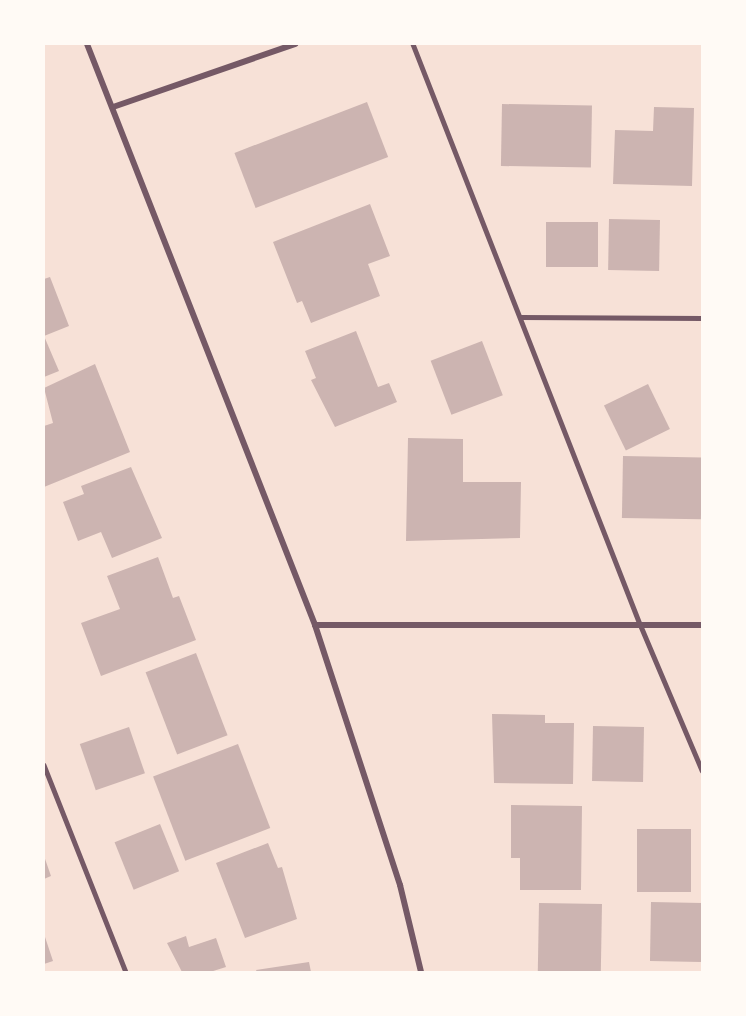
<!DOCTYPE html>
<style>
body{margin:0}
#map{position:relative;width:746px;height:1016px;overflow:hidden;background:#f7e1d7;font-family:"Noto Sans",sans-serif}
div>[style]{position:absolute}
.building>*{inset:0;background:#ccb4b1;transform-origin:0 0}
.service>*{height:4.5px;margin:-2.25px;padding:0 2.25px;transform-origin:2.25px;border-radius:2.25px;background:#755966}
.minor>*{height:6px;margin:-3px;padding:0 3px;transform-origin:3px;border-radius:3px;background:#755966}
span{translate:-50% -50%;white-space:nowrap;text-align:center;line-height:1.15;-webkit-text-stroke:5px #fffaf5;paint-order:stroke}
.frame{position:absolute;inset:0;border:45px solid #fffaf5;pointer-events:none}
</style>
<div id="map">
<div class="building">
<div style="left:367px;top:102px;width:59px;height:142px;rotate:69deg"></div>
<div style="left:502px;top:104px;width:90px;height:62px;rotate:1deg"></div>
<div style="clip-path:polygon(654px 107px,694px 108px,692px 186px,613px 184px,615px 130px,653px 131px)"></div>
<div style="clip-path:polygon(370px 204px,390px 256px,368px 264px,380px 296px,311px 323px,302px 301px,297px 303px,273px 242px)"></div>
<div style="left:609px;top:219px;width:51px;height:51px;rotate:1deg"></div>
<div style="left:546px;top:222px;width:52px;height:45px"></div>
<div style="clip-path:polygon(50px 277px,69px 326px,44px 336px,59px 371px,44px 377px,44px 279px)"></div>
<div style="clip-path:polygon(356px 331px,378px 387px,389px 383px,397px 402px,335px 427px,311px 380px,316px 378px,305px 351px)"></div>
<div style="left:482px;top:341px;width:58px;height:55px;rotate:69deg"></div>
<div style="clip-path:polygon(95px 364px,130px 452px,44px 487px,44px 426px,53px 423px,44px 388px)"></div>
<div style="left:648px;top:384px;width:50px;height:49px;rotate:64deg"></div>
<div style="clip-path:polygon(408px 438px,463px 439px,463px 482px,521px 482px,520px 538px,406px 541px)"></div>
<div style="left:623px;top:456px;width:79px;height:62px;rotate:1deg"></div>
<div style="clip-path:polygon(131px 467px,162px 538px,112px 558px,101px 532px,78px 541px,63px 502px,84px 494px,81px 486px)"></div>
<div style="clip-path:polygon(158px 557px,173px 598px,179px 596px,196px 640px,101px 676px,81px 623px,120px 609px,107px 576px)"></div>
<div style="left:196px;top:653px;width:88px;height:54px;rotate:69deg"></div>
<div style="clip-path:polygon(492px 714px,545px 715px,545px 723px,574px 723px,573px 784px,494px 783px)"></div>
<div style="left:593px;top:726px;width:51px;height:55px;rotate:1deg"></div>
<div style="left:129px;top:727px;width:49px;height:52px;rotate:71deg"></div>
<div style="left:238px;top:744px;width:90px;height:91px;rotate:69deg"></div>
<div style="clip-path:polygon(511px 805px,582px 806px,581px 890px,520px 890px,520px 858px,511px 858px)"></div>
<div style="left:160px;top:824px;width:51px;height:49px;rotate:68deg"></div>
<div style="left:637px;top:829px;width:54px;height:63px"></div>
<div style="clip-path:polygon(268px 843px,278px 868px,282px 867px,297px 919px,245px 938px,216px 863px)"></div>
<div style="clip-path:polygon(44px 856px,51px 876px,44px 879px)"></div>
<div style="left:651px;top:902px;width:51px;height:59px;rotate:1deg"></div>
<div style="left:539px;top:903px;width:63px;height:69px;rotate:1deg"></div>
<div style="clip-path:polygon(44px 934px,53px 961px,44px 964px)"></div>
<div style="clip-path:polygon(186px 936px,189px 947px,216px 938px,226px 967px,210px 972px,182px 972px,167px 943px)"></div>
<div style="clip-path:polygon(309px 962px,311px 972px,257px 972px,256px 970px)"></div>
</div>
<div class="service">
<div style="left:413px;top:44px;width:623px;rotate:68.63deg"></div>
<div style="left:640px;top:624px;width:159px;rotate:67deg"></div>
<div style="left:520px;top:317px;width:182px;rotate:0.3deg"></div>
<div style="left:44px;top:765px;width:223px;rotate:68.4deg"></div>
</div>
<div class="minor">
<div style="left:87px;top:44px;width:624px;rotate:68.57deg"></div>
<div style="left:315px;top:625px;width:274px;rotate:71.9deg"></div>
<div style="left:400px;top:885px;width:89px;rotate:76.4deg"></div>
<div style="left:113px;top:107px;width:193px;rotate:-19.1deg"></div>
<div style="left:315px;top:625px;width:387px"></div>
</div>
<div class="frame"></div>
</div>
